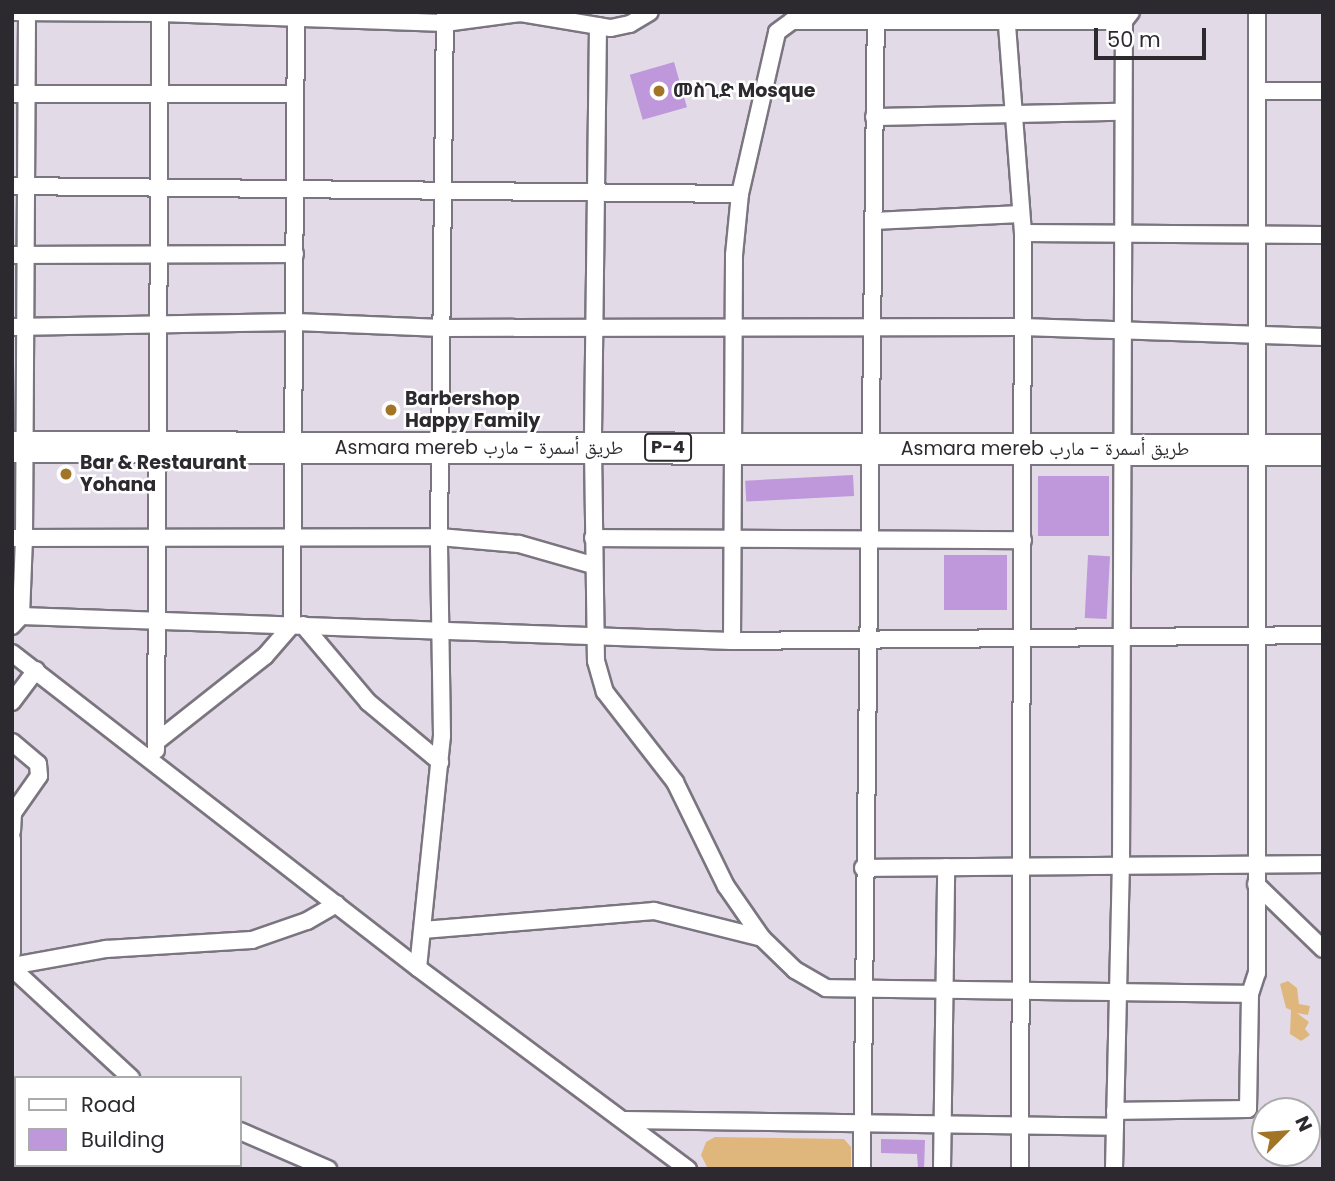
<!DOCTYPE html>
<meta charset="utf-8">
<style>
body{margin:0}
#map{position:relative;width:1335px;height:1181px;overflow:hidden;background:#e2dbe7;font-family:Poppins,"Noto Naskh Arabic","Noto Sans Ethiopic",sans-serif}
div>[style]{position:absolute}
.green>*{inset:0;background:#dfb77d}
.building>*{inset:0;background:#bf98db;transform-origin:0 0}
.roads{filter:drop-shadow(2px 0 #7b7580) drop-shadow(-2px 0 #7b7580) drop-shadow(0 2px #7b7580) drop-shadow(0 -2px #7b7580)}
.street>*{height:16px;margin:-8px;padding:0 8px;transform-origin:8px;border-radius:8px;background:#fff}
.highway>*{height:30px;margin:-15px;padding:0 15px;transform-origin:15px;border-radius:15px;background:#fff}
.dots>*{width:19px;height:19px;translate:-50% -50%;box-sizing:border-box;border:4px solid #fff;border-radius:50%}
span{translate:-50% -50%;white-space:nowrap;text-align:center;line-height:1.15;-webkit-text-stroke:5px #fff;paint-order:stroke}
.shield-label span{padding:2px 5px;background:#fff;border:2px solid;border-radius:5px;-webkit-text-stroke-width:0}
.shield-label{font-size:18px;color:#2d2a2f;font-weight:700}
.poi-label{font-size:19px;color:#2d2a2f;font-weight:700}
.left{translate:0 -50%;text-align:left}
.street-label{font-size:19px;color:#2d2a2f}
.frame{position:absolute;inset:0;border:14px solid #2d2a2f;pointer-events:none}
.legend{position:absolute;left:14px;top:1076px;width:228px;height:91px;box-sizing:border-box;background:#fff;border:2px solid #abaaac;margin:0;padding:9px 12px;list-style:none;font-size:21px;color:#2d2a2f}
.legend li{display:flex;align-items:center;gap:14px;height:35px}
.legend b{width:35px;border:2px solid #abaaac}
.north{position:absolute;left:1251px;top:1097px;width:70px;height:70px;box-sizing:border-box;background:#fff;border:2px solid #abaaac;border-radius:50%;rotate:65deg;font-size:19px;font-weight:700;line-height:28px;text-align:center;color:#2d2a2f}
.north::after{content:'';display:block;margin:auto;width:24px;height:32px;background:#a27426;clip-path:polygon(50% 0,100% 100%,50% 72%,0 100%)}
.scale{position:absolute;left:1094px;top:28px;width:112px;height:32px;box-sizing:border-box;border:4px solid #2d2a2f;border-top:0;padding-left:9px;font-size:21px;line-height:24px;white-space:nowrap;color:#2d2a2f;-webkit-text-stroke:5px #fff;paint-order:stroke}
</style>
<div id="map">
<div class="green">
<div style="clip-path:polygon(1288px 981px,1297px 988px,1299px 1004px,1310px 1006px,1308px 1015px,1297px 1013px,1309px 1022px,1305px 1029px,1310px 1035px,1301px 1041px,1290px 1034px,1291px 1010px,1286px 1008px,1280px 984px)"></div>
<div style="clip-path:polygon(715px 1137px,844px 1139px,851px 1147px,851px 1169px,708px 1169px,701px 1155px,706px 1142px)"></div>
</div>
<div class="building">
<div style="left:674px;top:62px;width:47px;height:46px;rotate:74deg"></div>
<div style="left:853px;top:475px;width:21px;height:108px;rotate:87deg"></div>
<div style="left:1038px;top:476px;width:71px;height:60px"></div>
<div style="left:944px;top:555px;width:63px;height:55px"></div>
<div style="left:1088px;top:555px;width:22px;height:63px;rotate:3deg"></div>
<div style="clip-path:polygon(881px 1139px,925px 1140px,924px 1169px,918px 1169px,917px 1154px,881px 1153px)"></div>
</div>
<div class="roads">
<div class="street">
<div style="left:12px;top:12px;width:148px;rotate:0.4deg"></div>
<div style="left:160px;top:13px;width:285px;rotate:2deg"></div>
<div style="left:445px;top:23px;width:77px;rotate:-7.5deg"></div>
<div style="left:521px;top:13px;width:91px;rotate:9.5deg"></div>
<div style="left:611px;top:28px;width:19px;rotate:-12deg"></div>
<div style="left:630px;top:24px;width:23px;rotate:-31deg"></div>
<div style="left:1006px;top:12px;width:222px;rotate:85.6deg"></div>
<div style="left:1023px;top:233px;width:936px;rotate:90.18deg"></div>
<div style="left:598px;top:26px;width:422px;rotate:90.7deg"></div>
<div style="left:593px;top:448px;width:213px;rotate:89.2deg"></div>
<div style="left:596px;top:661px;width:32px;rotate:74deg"></div>
<div style="left:605px;top:692px;width:114px;rotate:52.1deg"></div>
<div style="left:675px;top:782px;width:116px;rotate:63.9deg"></div>
<div style="left:726px;top:886px;width:63px;rotate:55.3deg"></div>
<div style="left:762px;top:938px;width:46px;rotate:44.1deg"></div>
<div style="left:795px;top:970px;width:36px;rotate:30deg"></div>
<div style="left:826px;top:988px;width:424px;rotate:0.8deg"></div>
<div style="left:1257px;top:91px;width:66px"></div>
<div style="left:12px;top:94px;width:283px"></div>
<div style="left:874px;top:117px;width:249px;rotate:-1.2deg"></div>
<div style="left:12px;top:186px;width:728px;rotate:0.63deg"></div>
<div style="left:873px;top:221px;width:148px;rotate:-2.7deg"></div>
<div style="left:1023px;top:233px;width:300px;rotate:0.4deg"></div>
<div style="left:12px;top:255px;width:283px;rotate:-0.2deg"></div>
<div style="left:12px;top:327px;width:284px;rotate:-1deg"></div>
<div style="left:296px;top:322px;width:146px;rotate:2.4deg"></div>
<div style="left:442px;top:328px;width:581px;rotate:-0.1deg"></div>
<div style="left:1023px;top:327px;width:300px;rotate:1.9deg"></div>
<div style="left:12px;top:538px;width:427px;rotate:-0.1deg"></div>
<div style="left:439px;top:537px;width:80px;rotate:5deg"></div>
<div style="left:519px;top:544px;width:76px;rotate:16deg"></div>
<div style="left:593px;top:538px;width:430px;rotate:0.3deg"></div>
<div style="left:21px;top:616px;width:711px;rotate:2.01deg"></div>
<div style="left:732px;top:641px;width:591px;rotate:-0.58deg"></div>
<div style="left:303px;top:625px;width:101px;rotate:49.8deg"></div>
<div style="left:368px;top:702px;width:94px;rotate:39.8deg"></div>
<div style="left:12px;top:626px;width:13px;rotate:-48deg"></div>
<div style="left:21px;top:616px;width:78px;rotate:-87.8deg"></div>
<div style="left:24px;top:538px;width:526px;rotate:-89.67deg"></div>
<div style="left:732px;top:641px;width:386px;rotate:-89.7deg"></div>
<div style="left:734px;top:255px;width:61px;rotate:-84.4deg"></div>
<div style="left:740px;top:194px;width:166px;rotate:-77.1deg"></div>
<div style="left:777px;top:32px;width:19px;rotate:-36deg"></div>
<div style="left:792px;top:21px;width:332px"></div>
<div style="left:12px;top:653px;width:514px;rotate:37.81deg"></div>
<div style="left:418px;top:968px;width:337px;rotate:36.7deg"></div>
<div style="left:12px;top:702px;width:40px;rotate:-53deg"></div>
<div style="left:12px;top:742px;width:34px;rotate:40deg"></div>
<div style="left:38px;top:764px;width:12px;rotate:85deg"></div>
<div style="left:39px;top:776px;width:45px;rotate:125.1deg"></div>
<div style="left:13px;top:813px;width:18px;rotate:93deg"></div>
<div style="left:156px;top:742px;width:139px;rotate:-38.3deg"></div>
<div style="left:265px;top:656px;width:41px;rotate:-48.9deg"></div>
<div style="left:292px;top:625px;width:613px;rotate:-89.63deg"></div>
<div style="left:156px;top:750px;width:738px;rotate:-89.69deg"></div>
<div style="left:12px;top:839px;width:114px;rotate:90deg"></div>
<div style="left:863px;top:868px;width:460px;rotate:-0.5deg"></div>
<div style="left:1256px;top:884px;width:93px;rotate:44.1deg"></div>
<div style="left:423px;top:930px;width:232px;rotate:-4.7deg"></div>
<div style="left:654px;top:911px;width:111px;rotate:14deg"></div>
<div style="left:12px;top:966px;width:96px;rotate:-10.3deg"></div>
<div style="left:106px;top:949px;width:146px;rotate:-3.5deg"></div>
<div style="left:252px;top:940px;width:58px;rotate:-19.1deg"></div>
<div style="left:307px;top:921px;width:34px;rotate:-30deg"></div>
<div style="left:12px;top:968px;width:162px;rotate:42.7deg"></div>
<div style="left:418px;top:968px;width:233px;rotate:-84.1deg"></div>
<div style="left:442px;top:736px;width:199px;rotate:-90.9deg"></div>
<div style="left:439px;top:537px;width:525px;rotate:-89.35deg"></div>
<div style="left:1115px;top:1111px;width:133px;rotate:-0.9deg"></div>
<div style="left:1248px;top:1109px;width:115px;rotate:-89deg"></div>
<div style="left:1250px;top:994px;width:22px;rotate:-72deg"></div>
<div style="left:1257px;top:973px;width:961px;rotate:-90deg"></div>
<div style="left:624px;top:1120px;width:491px;rotate:0.8deg"></div>
<div style="left:240px;top:1131px;width:96px;rotate:23.4deg"></div>
<div style="left:862px;top:1169px;width:1157px;rotate:-89.31deg"></div>
<div style="left:942px;top:1169px;width:302px;rotate:-89.2deg"></div>
<div style="left:1114px;top:1169px;width:303px;rotate:-88.7deg"></div>
<div style="left:1121px;top:866px;width:845px;rotate:-89.8deg"></div>
<div style="left:1124px;top:21px;width:11px;rotate:-52deg"></div>
</div>
<div class="highway">
<div style="left:12px;top:447px;width:1311px;rotate:0.13deg"></div>
</div>
</div>
<div class="dots">
<div style="left:659px;top:91px;background:#a27426"></div>
<div style="left:391px;top:410px;background:#a27426"></div>
<div style="left:66px;top:474px;background:#a27426"></div>
</div>
<div class="shield-label">
<span style="left:668px;top:447px">P-4</span>
</div>
<div class="poi-label">
<span class="left" style="left:673px;top:91px">መስጊድ Mosque</span>
<span class="left" style="left:405px;top:410px">Barbershop<br>Happy Family</span>
<span class="left" style="left:80px;top:474px">Bar &amp; Restaurant<br>Yohana</span>
</div>
<div class="street-label">
<span style="left:479px;top:448px">Asmara mereb طريق أسمرة - مارب</span>
<span style="left:1045px;top:449px">Asmara mereb طريق أسمرة - مارب</span>
</div>
<div class="frame"></div>
<ul class="legend">
<li><b style="height:9px;background:#fff"></b>Road</li>
<li><b style="height:19px;background:#bf98db"></b>Building</li>
</ul>
<div class="north">N</div>
<div class="scale">50 m</div>
</div>
